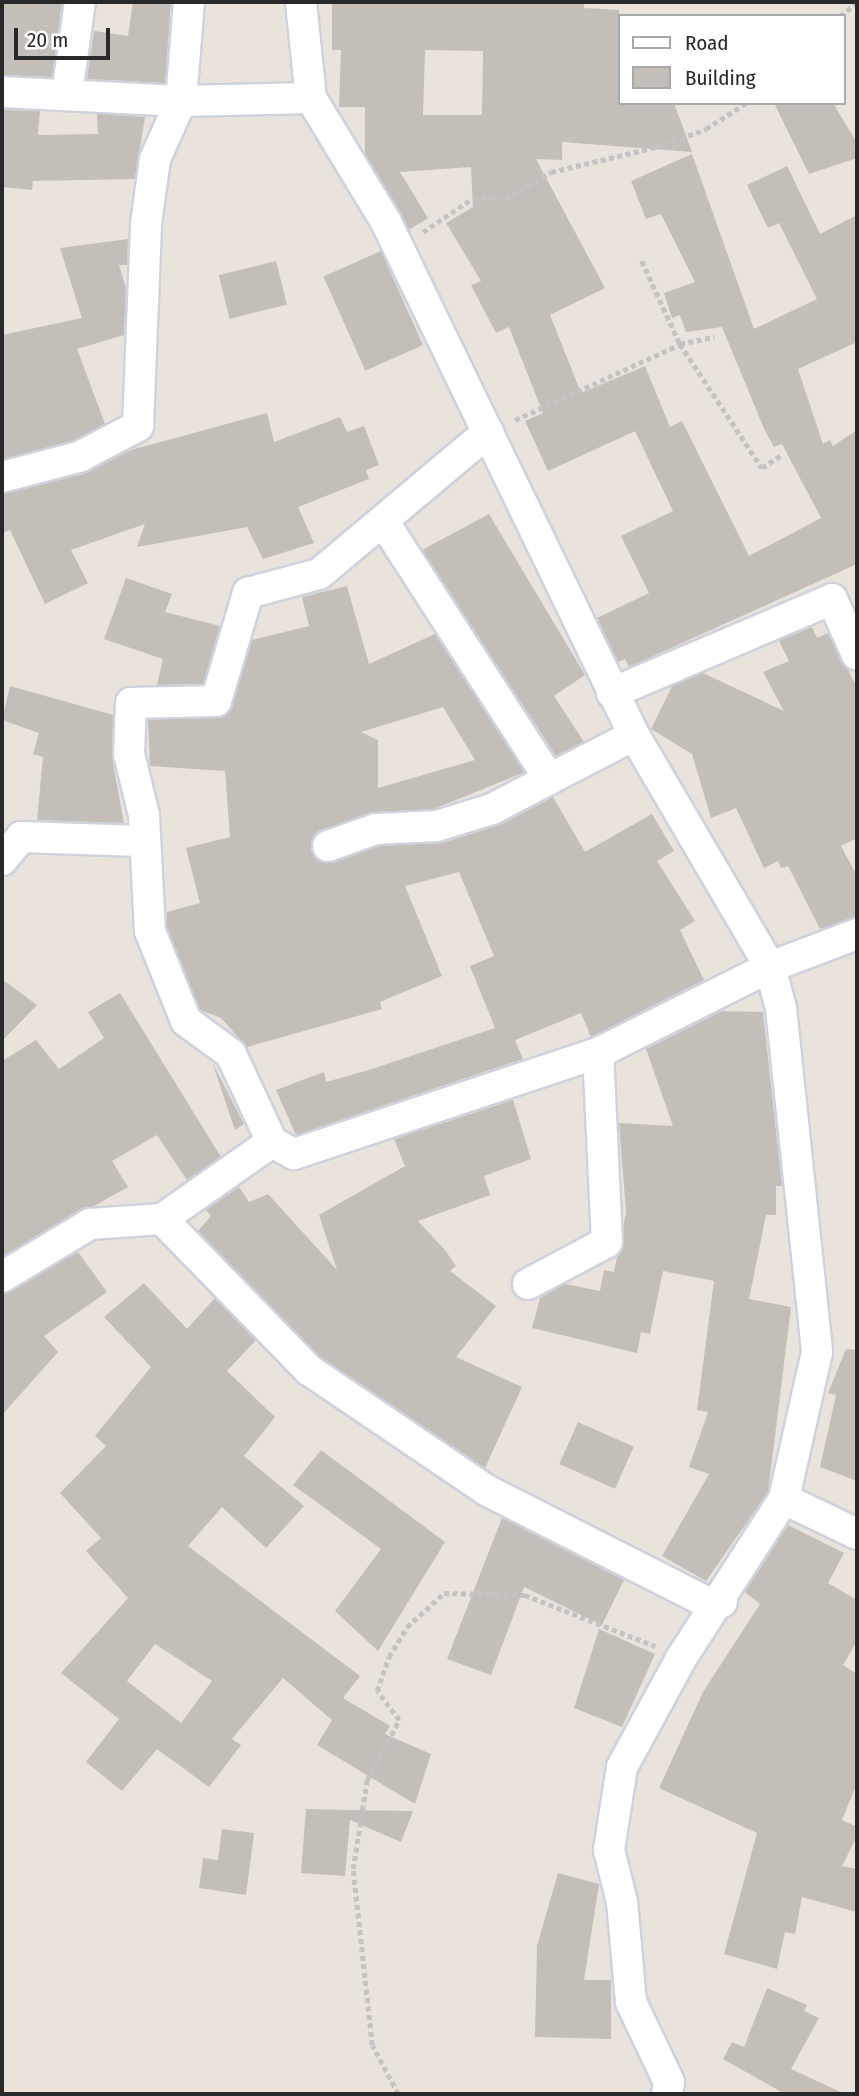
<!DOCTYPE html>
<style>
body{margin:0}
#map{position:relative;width:859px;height:2096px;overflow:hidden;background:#eae3dc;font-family:"Fira Sans Condensed",sans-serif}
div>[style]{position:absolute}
.building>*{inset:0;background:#c3beb7;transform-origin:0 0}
.path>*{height:4.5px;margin-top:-2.25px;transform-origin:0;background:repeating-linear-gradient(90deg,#c3c3c3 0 5px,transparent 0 8.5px)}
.roads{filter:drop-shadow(2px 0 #ced2dd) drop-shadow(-2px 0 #ced2dd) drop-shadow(0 2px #ced2dd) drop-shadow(0 -2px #ced2dd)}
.minor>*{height:30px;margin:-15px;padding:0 15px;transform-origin:15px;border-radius:15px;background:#fff}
span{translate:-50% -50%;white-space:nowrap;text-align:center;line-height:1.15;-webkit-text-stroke:6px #fff;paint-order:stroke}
.frame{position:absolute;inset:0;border:4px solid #292929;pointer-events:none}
.legend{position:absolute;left:618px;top:14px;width:228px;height:91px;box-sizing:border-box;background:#fff;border:2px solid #a9a9a9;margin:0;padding:9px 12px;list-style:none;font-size:21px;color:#292929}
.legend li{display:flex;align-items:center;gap:14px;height:35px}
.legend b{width:35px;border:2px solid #a9a9a9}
.scale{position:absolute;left:14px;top:28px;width:96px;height:32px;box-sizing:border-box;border:4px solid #292929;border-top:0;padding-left:9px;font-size:21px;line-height:24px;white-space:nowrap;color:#292929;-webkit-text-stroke:5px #fff;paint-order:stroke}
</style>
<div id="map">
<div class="building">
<div style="clip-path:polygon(2px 2px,62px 2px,52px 77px,2px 75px)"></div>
<div style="clip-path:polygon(133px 2px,171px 2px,165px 83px,87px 79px,94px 31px,128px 36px)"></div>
<div style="clip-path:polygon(evenodd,332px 2px,584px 2px,584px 8px,619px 10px,618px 103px,674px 103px,692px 152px,562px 142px,562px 160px,536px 159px,605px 288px,550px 315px,581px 393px,645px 366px,670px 427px,682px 421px,749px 556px,821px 518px,782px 444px,774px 447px,765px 431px,722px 327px,686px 332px,680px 315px,672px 318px,664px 293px,695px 282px,661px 214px,646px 219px,631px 181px,692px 154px,754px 329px,817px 299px,779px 223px,768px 228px,747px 185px,787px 166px,820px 234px,857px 215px,857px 342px,798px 369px,823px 444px,830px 440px,833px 446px,857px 430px,857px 564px,629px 667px,625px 659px,618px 662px,597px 618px,649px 593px,621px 536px,673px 511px,635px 431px,548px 471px,525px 421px,543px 413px,509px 327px,496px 333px,471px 285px,481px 281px,446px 223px,473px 207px,471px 167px,400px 172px,428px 218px,409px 230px,365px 153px,365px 107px,339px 107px,341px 50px,332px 50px,332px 2px,425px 50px,483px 51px,482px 115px,423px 115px,425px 50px)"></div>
<div style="clip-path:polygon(774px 103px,833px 103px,857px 143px,857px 158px,809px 174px)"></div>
<div style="clip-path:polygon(2px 110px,40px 111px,38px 135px,98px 134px,97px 114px,145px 117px,135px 179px,33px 181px,32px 190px,2px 187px)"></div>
<div style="clip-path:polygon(128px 239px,127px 265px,119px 265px,126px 288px,124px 335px,77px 349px,105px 424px,73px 441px,2px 459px,2px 335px,82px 318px,60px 248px)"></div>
<div style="left:381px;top:251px;width:103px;height:63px;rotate:66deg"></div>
<div style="left:276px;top:261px;width:45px;height:59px;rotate:76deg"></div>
<div style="clip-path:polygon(267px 413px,274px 442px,340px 417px,347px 432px,364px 426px,379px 465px,366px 470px,369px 479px,298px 507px,314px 543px,263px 559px,247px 527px,137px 547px,145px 524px,71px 550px,88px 583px,45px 604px,10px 530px,2px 533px,2px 494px,84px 474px,131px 450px)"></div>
<div style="clip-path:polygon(489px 514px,585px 675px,554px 696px,584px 742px,556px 756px,422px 550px)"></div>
<div style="clip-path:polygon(126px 578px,172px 594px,165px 612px,220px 626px,203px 684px,157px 685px,163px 659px,104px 639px)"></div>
<div style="clip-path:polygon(evenodd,347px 586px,369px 664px,435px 634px,525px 772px,434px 809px,375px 812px,322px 830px,311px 842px,316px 859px,333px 863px,379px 846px,442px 843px,500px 825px,553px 797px,585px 852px,652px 814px,674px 851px,657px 861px,695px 921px,680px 930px,704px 980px,591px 1037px,581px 1013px,515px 1040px,523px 1059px,296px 1135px,276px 1090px,324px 1072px,326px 1082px,369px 1070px,495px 1028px,470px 966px,494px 956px,459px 872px,405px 886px,442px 976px,380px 1002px,382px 1009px,247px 1047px,221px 1018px,200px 1010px,167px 927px,167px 912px,200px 903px,186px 848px,230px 837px,225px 771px,150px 766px,148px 720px,226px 715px,252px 640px,309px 626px,302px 597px,347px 586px,443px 707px,475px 760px,378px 788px,378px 740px,361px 732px,443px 707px)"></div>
<div style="clip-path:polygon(812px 627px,817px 638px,828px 633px,857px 687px,857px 838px,841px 846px,857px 876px,857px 917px,820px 929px,788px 866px,781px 868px,778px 861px,764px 868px,736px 808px,711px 818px,692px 754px,651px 729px,672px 686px,703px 673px,784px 711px,763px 672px,789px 661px,779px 641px)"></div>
<div style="clip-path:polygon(10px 686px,113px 715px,112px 758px,124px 823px,37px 820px,43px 757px,33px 754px,39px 733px,2px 720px)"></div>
<div style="clip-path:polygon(2px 979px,37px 1005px,2px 1041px)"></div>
<div style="clip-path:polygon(120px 993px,221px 1157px,187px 1180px,157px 1135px,112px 1161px,128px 1187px,2px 1257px,2px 1061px,36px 1040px,59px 1069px,104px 1038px,88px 1012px)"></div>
<div style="clip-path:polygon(722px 1011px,763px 1012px,782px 1186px,776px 1186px,776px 1215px,766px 1215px,749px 1299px,791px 1307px,768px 1492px,706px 1581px,662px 1556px,709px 1474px,689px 1467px,708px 1412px,697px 1410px,714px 1281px,663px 1271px,650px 1334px,641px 1332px,637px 1353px,532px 1328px,540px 1298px,565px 1284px,600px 1291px,604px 1270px,614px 1272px,626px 1212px,619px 1123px,673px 1126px,646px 1049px)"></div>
<div style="clip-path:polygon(212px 1062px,244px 1124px,235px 1130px)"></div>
<div style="clip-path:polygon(513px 1100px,531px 1159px,484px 1176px,490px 1195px,418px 1221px,445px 1250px,456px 1266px,450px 1271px,496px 1306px,456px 1357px,522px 1387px,485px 1468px,320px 1357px,198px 1231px,211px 1216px,206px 1210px,239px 1187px,249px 1202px,268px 1194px,337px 1270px,319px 1215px,405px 1166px,394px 1139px)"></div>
<div style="clip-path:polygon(78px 1252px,107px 1292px,44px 1336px,58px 1352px,2px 1415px,2px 1294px)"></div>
<div style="clip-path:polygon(evenodd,144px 1283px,187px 1329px,215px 1298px,256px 1340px,227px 1371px,275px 1417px,244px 1456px,304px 1506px,266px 1548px,222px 1507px,188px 1546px,360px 1676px,343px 1698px,390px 1726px,385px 1734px,431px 1754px,415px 1804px,317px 1745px,332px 1720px,283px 1678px,232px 1739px,241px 1745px,209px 1787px,157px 1749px,122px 1791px,86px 1762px,119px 1719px,61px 1673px,128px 1598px,86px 1551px,101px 1538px,60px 1493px,106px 1446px,95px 1436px,151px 1367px,104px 1317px,144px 1283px,155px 1644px,212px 1681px,181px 1723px,127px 1681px,155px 1644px)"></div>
<div style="clip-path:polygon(846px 1349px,857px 1350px,857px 1481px,820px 1467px,836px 1395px,828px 1393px)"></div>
<div style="left:578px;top:1422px;width:61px;height:46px;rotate:24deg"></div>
<div style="clip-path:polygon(321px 1450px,445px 1542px,378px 1651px,335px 1611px,381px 1549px,293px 1485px)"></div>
<div style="clip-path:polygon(502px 1518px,624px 1580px,602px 1625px,524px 1587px,491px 1675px,447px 1659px)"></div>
<div style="clip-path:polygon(788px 1525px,844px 1553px,828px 1583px,857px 1600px,857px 1641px,843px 1665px,857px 1674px,857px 1783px,842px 1820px,857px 1827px,857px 1836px,842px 1866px,857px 1869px,857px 1912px,802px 1897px,795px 1934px,785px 1932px,777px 1969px,724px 1954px,757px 1833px,659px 1788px,703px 1692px,760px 1604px,745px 1592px)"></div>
<div style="clip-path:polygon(599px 1629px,655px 1654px,622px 1727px,574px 1708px)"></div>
<div style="clip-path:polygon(306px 1809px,350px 1810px,413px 1811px,401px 1842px,350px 1820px,345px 1876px,301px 1873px)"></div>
<div style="clip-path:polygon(222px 1829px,254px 1833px,246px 1895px,199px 1888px,203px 1858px,218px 1860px)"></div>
<div style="clip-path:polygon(558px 1873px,599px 1884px,584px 1980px,611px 1980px,611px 2039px,535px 2037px,537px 1946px)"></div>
<div style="clip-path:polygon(767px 1988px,807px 2005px,804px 2011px,819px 2018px,791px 2069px,845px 2094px,785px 2094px,723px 2059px,732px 2042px,744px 2047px)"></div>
</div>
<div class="path">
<div style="left:840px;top:16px;width:21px;rotate:-37deg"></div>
<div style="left:423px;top:232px;width:60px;rotate:-34.2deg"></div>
<div style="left:473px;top:198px;width:32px;rotate:2deg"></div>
<div style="left:505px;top:199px;width:53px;rotate:-30.4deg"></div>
<div style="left:551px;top:172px;width:108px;rotate:-13.4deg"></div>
<div style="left:656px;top:147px;width:53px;rotate:-19.8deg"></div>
<div style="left:706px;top:129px;width:48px;rotate:-33deg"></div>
<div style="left:642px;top:261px;width:91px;rotate:65.4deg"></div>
<div style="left:680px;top:344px;width:149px;rotate:56.5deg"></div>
<div style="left:762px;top:468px;width:25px;rotate:-34deg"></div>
<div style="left:515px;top:420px;width:182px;rotate:-24.7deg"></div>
<div style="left:680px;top:344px;width:35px;rotate:-12deg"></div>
<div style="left:398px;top:2094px;width:55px;rotate:-118deg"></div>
<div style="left:372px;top:2045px;width:177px;rotate:-96.2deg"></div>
<div style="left:353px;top:1869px;width:90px;rotate:-81.1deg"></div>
<div style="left:367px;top:1780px;width:68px;rotate:-61.9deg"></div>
<div style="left:399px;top:1720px;width:36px;rotate:-127deg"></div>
<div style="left:377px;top:1691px;width:36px;rotate:-71deg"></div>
<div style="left:389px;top:1657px;width:35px;rotate:-59deg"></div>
<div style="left:407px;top:1627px;width:50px;rotate:-42.6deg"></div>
<div style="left:444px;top:1593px;width:81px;rotate:1.4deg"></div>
<div style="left:525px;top:1595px;width:140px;rotate:21.4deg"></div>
</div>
<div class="roads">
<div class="minor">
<div style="left:301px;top:2px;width:97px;rotate:84.1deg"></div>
<div style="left:311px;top:98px;width:145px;rotate:58.8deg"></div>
<div style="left:386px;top:222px;width:570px;rotate:64.2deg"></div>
<div style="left:634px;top:735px;width:269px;rotate:59.6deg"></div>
<div style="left:770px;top:967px;width:42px;rotate:75deg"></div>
<div style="left:781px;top:1008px;width:346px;rotate:84deg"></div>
<div style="left:817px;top:1352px;width:151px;rotate:102.7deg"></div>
<div style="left:784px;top:1499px;width:81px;rotate:25.6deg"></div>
<div style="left:2px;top:92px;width:179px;rotate:2.9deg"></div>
<div style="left:181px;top:101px;width:130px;rotate:-1.3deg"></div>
<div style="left:67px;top:94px;width:93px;rotate:-82deg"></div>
<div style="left:2px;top:477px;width:80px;rotate:-14.6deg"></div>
<div style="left:79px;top:457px;width:67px;rotate:-27.7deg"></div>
<div style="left:138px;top:426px;width:202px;rotate:-87.7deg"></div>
<div style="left:146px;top:224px;width:66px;rotate:-82.1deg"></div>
<div style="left:155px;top:159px;width:64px;rotate:-65.9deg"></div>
<div style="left:181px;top:101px;width:99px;rotate:-85.4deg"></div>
<div style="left:385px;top:524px;width:302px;rotate:57.2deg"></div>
<div style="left:612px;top:693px;width:239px;rotate:-23.1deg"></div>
<div style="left:832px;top:599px;width:61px;rotate:65.9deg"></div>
<div style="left:328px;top:846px;width:51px;rotate:-19.5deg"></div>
<div style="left:376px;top:829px;width:61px;rotate:-2.8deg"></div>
<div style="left:437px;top:826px;width:58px;rotate:-17.2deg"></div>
<div style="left:492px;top:809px;width:160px;rotate:-27.5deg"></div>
<div style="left:2px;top:860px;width:30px;rotate:-50deg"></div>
<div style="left:21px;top:837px;width:120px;rotate:1.9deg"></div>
<div style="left:272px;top:1142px;width:25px;rotate:29deg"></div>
<div style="left:294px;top:1154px;width:320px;rotate:-18.4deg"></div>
<div style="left:598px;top:1053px;width:192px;rotate:-26.6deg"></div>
<div style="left:770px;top:967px;width:93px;rotate:-20.8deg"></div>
<div style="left:162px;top:1219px;width:134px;rotate:-35deg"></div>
<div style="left:272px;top:1142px;width:97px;rotate:-115deg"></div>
<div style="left:231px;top:1054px;width:56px;rotate:-143.7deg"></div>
<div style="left:186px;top:1021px;width:97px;rotate:-111.8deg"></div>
<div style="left:150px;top:931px;width:116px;rotate:-93deg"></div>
<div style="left:144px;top:815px;width:63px;rotate:-103.8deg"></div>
<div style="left:129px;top:754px;width:51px;rotate:-87.8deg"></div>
<div style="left:131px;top:703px;width:85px;rotate:-1.3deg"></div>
<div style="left:216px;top:701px;width:113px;rotate:-73.5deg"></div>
<div style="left:248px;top:593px;width:73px;rotate:-15deg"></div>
<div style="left:319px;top:574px;width:221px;rotate:-40deg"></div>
<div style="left:2px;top:1277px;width:103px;rotate:-31.1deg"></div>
<div style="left:90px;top:1224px;width:72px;rotate:-4deg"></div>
<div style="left:162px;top:1219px;width:211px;rotate:45.8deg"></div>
<div style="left:309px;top:1370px;width:214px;rotate:34.1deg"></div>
<div style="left:486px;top:1490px;width:252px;rotate:26.9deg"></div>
<div style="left:711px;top:1604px;width:11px;rotate:-10deg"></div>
<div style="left:528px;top:1284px;width:89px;rotate:-28deg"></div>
<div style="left:607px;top:1242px;width:189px;rotate:-92.7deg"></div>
<div style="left:667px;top:2094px;width:12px;rotate:-81deg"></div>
<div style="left:669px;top:2082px;width:89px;rotate:-115.4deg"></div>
<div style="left:631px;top:2002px;width:100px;rotate:-95.1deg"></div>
<div style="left:622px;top:1902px;width:54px;rotate:-104deg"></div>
<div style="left:609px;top:1850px;width:84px;rotate:-81.1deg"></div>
<div style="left:622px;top:1767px;width:125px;rotate:-61.4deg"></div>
<div style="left:682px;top:1657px;width:188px;rotate:-57.2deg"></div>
</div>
</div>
<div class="frame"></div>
<ul class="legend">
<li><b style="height:9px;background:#fff"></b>Road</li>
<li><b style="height:19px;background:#c3beb7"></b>Building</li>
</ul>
<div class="scale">20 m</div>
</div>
